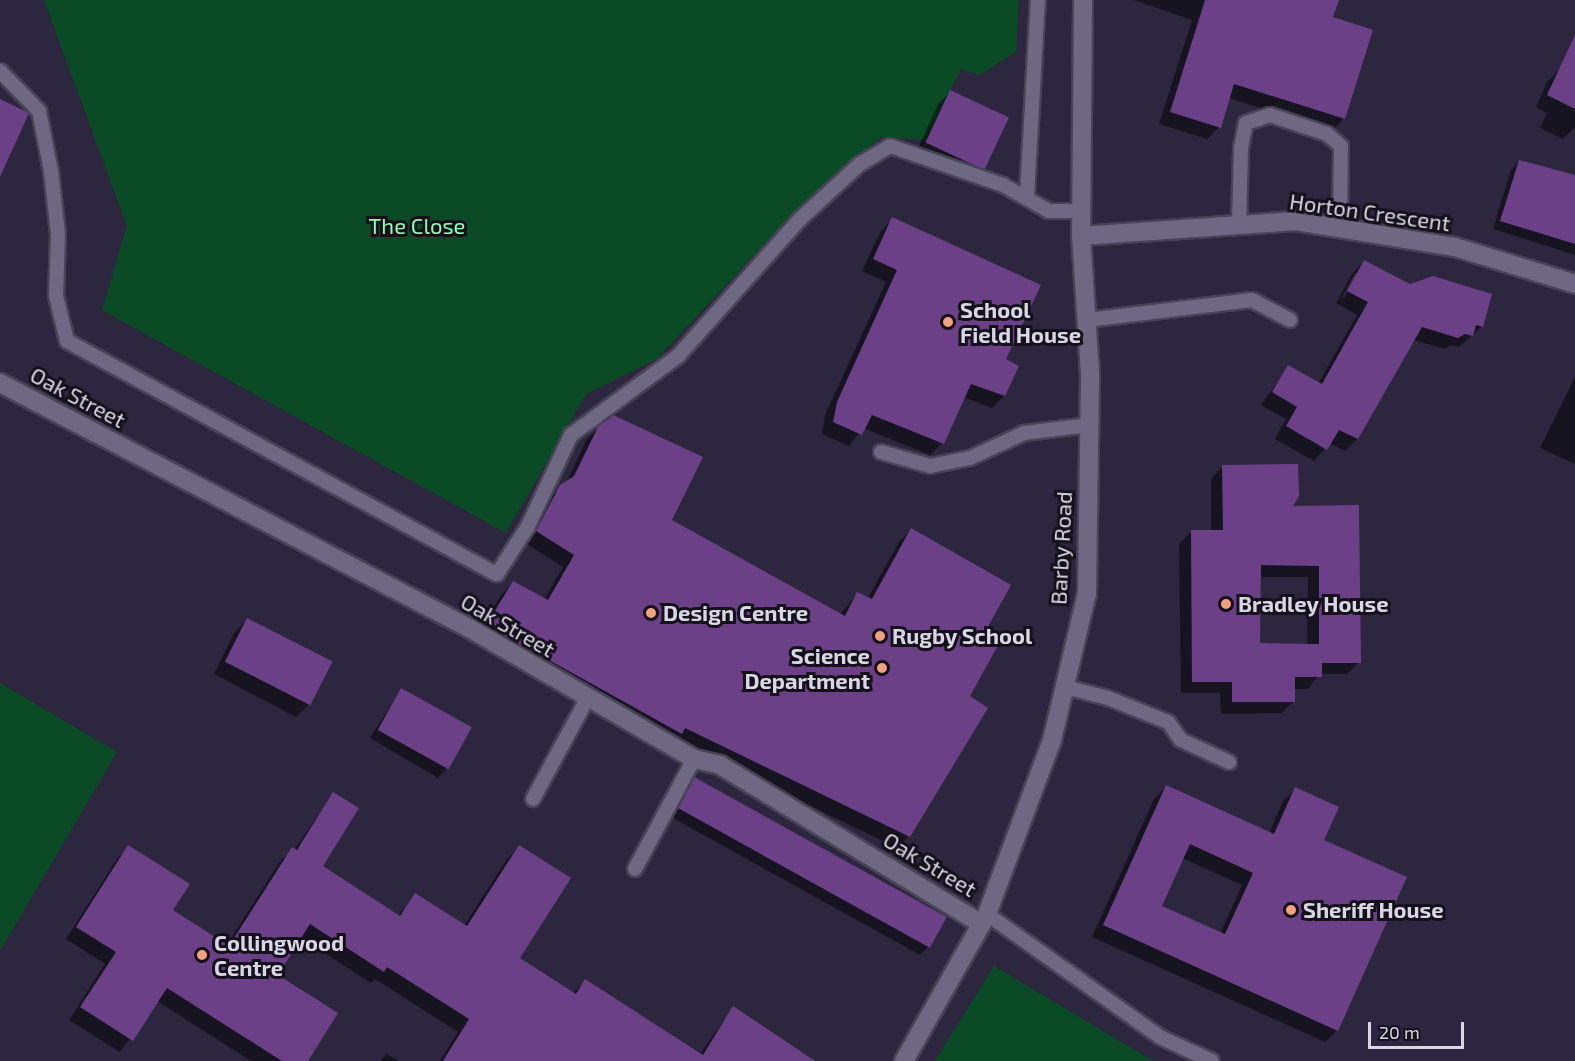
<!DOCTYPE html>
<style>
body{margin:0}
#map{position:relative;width:1575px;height:1061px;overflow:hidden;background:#2c263e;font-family:"Exo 2",sans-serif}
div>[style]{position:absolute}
.green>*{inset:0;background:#0a4b26}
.shadow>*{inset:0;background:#0007}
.building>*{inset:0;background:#6c4087;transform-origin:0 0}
.roads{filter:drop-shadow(2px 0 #484356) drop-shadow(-2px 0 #484356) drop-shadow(0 2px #484356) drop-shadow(0 -2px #484356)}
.lane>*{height:14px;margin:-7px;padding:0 7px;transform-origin:7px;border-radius:7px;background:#6e6883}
.street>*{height:18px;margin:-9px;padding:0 9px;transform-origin:9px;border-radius:9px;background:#6e6883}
.dots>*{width:16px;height:16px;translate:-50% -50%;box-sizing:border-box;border:3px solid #14111c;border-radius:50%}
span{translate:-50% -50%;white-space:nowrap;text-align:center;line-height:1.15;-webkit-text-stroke:6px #14111c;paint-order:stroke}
.street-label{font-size:22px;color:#d9d6e5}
.park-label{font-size:22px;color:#8afcaf}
.poi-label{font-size:22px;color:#d9d6e5;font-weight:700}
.left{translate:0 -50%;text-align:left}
.right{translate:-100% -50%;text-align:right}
.scale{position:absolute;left:1368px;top:1022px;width:96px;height:27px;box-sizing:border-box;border:3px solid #d9d6e5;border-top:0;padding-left:8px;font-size:18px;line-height:21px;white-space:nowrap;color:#d9d6e5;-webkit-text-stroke:4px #14111c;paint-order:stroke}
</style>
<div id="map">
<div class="green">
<div style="clip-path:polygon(44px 0,1019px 0,1016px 52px,980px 75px,961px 69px,925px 140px,881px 137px,800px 206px,657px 359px,586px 394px,506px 533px,102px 310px,127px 226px)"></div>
<div style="clip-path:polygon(0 683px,117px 752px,0 951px)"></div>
<div style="clip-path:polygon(994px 966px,1153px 1061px,935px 1061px)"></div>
</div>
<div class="shadow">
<div style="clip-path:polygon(1134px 0,1337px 0,1332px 18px,1344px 118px,1332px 131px,1229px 98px,1219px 127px,1207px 139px,1159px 124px,1192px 20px)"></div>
<div style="clip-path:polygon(1559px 70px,1575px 78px,1575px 127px,1563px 139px,1540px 128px,1547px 113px,1536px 107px,1547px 82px)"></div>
<div style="clip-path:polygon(950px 92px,984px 168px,972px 180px,915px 155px,938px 104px)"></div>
<div style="clip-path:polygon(1519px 162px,1575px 177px,1575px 255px,1493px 229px,1511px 170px)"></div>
<div style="clip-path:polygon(893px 219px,1004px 360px,1017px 366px,1004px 396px,992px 408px,963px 397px,942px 443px,930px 455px,863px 428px,849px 446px,822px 434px,825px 415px,886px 282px,862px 271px,881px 231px)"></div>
<div style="clip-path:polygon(evenodd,1364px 261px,1482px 326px,1459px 347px,1451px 345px,1445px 349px,1413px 340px,1357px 439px,1345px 451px,1330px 443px,1314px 461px,1275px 439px,1286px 419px,1261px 405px,1289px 367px,1318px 384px,1357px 315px,1336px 303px,1352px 274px,1364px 261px,1355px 273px,1358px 273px,1344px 298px,1342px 297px,1355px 273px)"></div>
<div style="clip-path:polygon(1575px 377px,1575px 464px,1540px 448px)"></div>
<div style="clip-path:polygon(600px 427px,670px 521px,840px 615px,857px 594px,868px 598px,899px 542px,911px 530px,983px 633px,909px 836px,897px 848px,674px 740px,476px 638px,501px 595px,513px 583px,544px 600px,563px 567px,525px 543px,548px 499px,566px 483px,587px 439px)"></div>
<div style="clip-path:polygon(evenodd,1223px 466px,1290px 508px,1358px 507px,1359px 662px,1347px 674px,1320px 674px,1308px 689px,1294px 689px,1294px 701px,1282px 713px,1221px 714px,1220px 693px,1181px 693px,1179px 544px,1191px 532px,1211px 531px,1211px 479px,1223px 466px,1260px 577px,1308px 577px,1307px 645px,1259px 645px,1260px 577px)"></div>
<div style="clip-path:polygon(247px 620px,308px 705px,296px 717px,214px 674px,235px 632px)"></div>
<div style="clip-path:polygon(401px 690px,446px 770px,438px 778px,370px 738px)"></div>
<div style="clip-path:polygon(695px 779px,944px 918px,928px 947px,920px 955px,671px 817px)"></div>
<div style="clip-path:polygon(evenodd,1166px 787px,1269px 833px,1283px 801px,1295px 789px,1322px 841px,1405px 878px,1337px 1030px,1325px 1042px,1092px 937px,1154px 799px,1166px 787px,1182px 858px,1242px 885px,1220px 934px,1160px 907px,1182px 858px)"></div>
<div style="clip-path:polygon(333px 794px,321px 867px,398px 916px,415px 895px,464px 926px,507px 859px,519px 847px,518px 959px,573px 993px,586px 981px,700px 1054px,733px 1008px,793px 1061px,440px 1061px,458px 1032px,375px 979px,371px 983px,300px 937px,276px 975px,306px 1061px,251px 1061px,157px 1001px,120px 1052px,69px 1020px,105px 964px,66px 939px,117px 859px,129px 847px,171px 911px,226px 946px,281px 860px,294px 850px)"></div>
<div style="clip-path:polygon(387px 1054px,399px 1061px,380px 1061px)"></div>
</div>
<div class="building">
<div style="clip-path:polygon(1205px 0,1339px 0,1333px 17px,1373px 30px,1345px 119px,1234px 84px,1221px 128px,1170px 112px)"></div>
<div style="clip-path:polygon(1575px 35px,1575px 109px,1547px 95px)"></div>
<div style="left:950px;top:90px;width:65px;height:58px;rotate:25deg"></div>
<div style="clip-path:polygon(0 99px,29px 113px,0 177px)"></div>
<div style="clip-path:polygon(1519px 160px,1575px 175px,1575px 244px,1500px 221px)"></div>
<div style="clip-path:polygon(892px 217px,1041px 285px,1006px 359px,1019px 366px,1005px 396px,971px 384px,944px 444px,872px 415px,862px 435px,833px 422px,837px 402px,897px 270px,873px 259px)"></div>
<div style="clip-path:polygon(1364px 260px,1410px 284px,1433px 276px,1492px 294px,1483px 327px,1476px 325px,1473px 336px,1465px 334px,1458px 338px,1422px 327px,1358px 439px,1339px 430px,1327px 450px,1286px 426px,1297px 407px,1272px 392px,1288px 365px,1322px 384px,1368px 302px,1347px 291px)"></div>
<div style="clip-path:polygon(613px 415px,703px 457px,672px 520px,845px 616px,857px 592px,872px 599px,911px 528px,1011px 585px,985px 632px,1001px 640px,970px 696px,988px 708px,910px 837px,685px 728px,682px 734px,486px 625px,513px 581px,548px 600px,574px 555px,536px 531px,560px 485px,574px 476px,599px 425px)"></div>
<div style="clip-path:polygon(evenodd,1298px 464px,1299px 496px,1293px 506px,1359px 505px,1361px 663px,1322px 663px,1322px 677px,1295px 677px,1295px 702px,1232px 702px,1232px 682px,1192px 682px,1191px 530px,1223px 530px,1222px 465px,1298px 464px,1261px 565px,1319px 566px,1319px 644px,1260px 643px,1261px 565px)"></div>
<div style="left:247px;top:618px;width:96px;height:49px;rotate:27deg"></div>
<div style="left:401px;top:688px;width:81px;height:48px;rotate:29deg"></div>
<div style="left:694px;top:777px;width:289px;height:35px;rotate:29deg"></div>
<div style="clip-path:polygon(evenodd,1166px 785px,1274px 834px,1295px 787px,1339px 807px,1324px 840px,1407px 877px,1338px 1031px,1103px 925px,1166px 785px,1190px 844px,1253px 873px,1225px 934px,1162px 906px,1190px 844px)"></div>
<div style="clip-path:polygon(333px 792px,359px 808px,323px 866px,400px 916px,415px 893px,467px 926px,519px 845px,571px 878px,520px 958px,576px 994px,585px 979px,703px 1055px,733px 1006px,815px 1061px,443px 1061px,469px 1019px,387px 967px,384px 972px,310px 924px,278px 975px,338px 1013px,308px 1061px,282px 1061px,167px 988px,133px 1041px,80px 1007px,116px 952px,76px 927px,128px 845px,190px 884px,173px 910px,229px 946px,292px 847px,297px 850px)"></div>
</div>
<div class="roads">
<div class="lane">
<div style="left:0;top:71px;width:56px;rotate:45.7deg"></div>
<div style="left:39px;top:111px;width:61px;rotate:78.7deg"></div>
<div style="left:51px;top:171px;width:63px;rotate:83.7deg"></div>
<div style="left:58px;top:234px;width:62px;rotate:91.8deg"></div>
<div style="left:56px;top:296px;width:46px;rotate:76.3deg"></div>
<div style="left:67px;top:341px;width:489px;rotate:28.5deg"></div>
<div style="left:497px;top:574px;width:57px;rotate:-57.1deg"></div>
<div style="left:528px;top:526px;width:101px;rotate:-64.7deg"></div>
<div style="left:571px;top:435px;width:133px;rotate:-36.4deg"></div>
<div style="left:678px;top:356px;width:182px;rotate:-48.3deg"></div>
<div style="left:799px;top:220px;width:83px;rotate:-42.6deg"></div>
<div style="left:860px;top:164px;width:35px;rotate:-31deg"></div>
<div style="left:890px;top:146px;width:120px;rotate:19deg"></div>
<div style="left:1003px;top:185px;width:53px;rotate:29.5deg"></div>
<div style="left:1049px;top:211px;width:33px"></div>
<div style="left:1027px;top:195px;width:195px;rotate:-86.8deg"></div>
<div style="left:1239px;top:225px;width:77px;rotate:-88.5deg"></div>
<div style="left:1241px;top:148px;width:25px;rotate:-79deg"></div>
<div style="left:1246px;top:123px;width:25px;rotate:-18deg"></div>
<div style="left:1270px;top:115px;width:60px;rotate:18.4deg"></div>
<div style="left:1327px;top:134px;width:18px;rotate:41deg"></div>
<div style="left:1341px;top:146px;width:82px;rotate:90.7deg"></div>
<div style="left:1087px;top:320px;width:166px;rotate:-6.9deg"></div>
<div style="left:1252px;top:300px;width:43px;rotate:27.8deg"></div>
<div style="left:881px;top:452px;width:51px;rotate:15.9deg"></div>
<div style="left:930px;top:466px;width:41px;rotate:-11.3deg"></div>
<div style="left:970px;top:458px;width:60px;rotate:-24.8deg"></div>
<div style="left:1024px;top:433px;width:66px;rotate:-6.9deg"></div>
<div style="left:1065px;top:687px;width:44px;rotate:14.3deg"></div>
<div style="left:1108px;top:698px;width:65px;rotate:21.8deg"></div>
<div style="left:1168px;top:722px;width:22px;rotate:54deg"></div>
<div style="left:1181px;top:740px;width:53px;rotate:24.6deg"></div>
<div style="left:533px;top:799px;width:114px;rotate:-61.6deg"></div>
<div style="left:635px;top:869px;width:125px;rotate:-61.8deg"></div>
<div style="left:987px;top:914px;width:212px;rotate:35.4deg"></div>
<div style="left:1160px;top:1037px;width:57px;rotate:24.8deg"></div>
</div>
<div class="street">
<div style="left:1081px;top:236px;width:216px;rotate:-4deg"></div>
<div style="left:1296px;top:221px;width:161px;rotate:9.3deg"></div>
<div style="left:1455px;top:247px;width:126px;rotate:17.1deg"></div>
<div style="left:0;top:383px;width:529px;rotate:27.58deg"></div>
<div style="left:469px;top:628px;width:260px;rotate:30.2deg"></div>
<div style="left:694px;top:759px;width:27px;rotate:13deg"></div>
<div style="left:720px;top:765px;width:306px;rotate:31.3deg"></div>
<div style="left:904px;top:1061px;width:169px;rotate:-60.5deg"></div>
<div style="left:987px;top:914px;width:186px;rotate:-69.5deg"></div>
<div style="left:1052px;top:740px;width:151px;rotate:-76.6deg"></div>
<div style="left:1087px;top:593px;width:219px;rotate:-89.2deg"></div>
<div style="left:1090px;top:374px;width:138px;rotate:-93.7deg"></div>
<div style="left:1081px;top:236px;width:236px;rotate:-89.5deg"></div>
</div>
</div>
<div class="dots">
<div style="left:948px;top:322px;background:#f2a080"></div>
<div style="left:1226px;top:604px;background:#f2a080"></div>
<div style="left:651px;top:613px;background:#f2a080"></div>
<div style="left:880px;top:636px;background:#f2a080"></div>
<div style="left:882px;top:668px;background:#f2a080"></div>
<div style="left:1291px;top:910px;background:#f2a080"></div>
<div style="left:202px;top:955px;background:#f2a080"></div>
</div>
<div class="street-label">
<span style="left:1370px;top:212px;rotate:8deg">Horton Crescent</span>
<span style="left:78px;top:397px;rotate:28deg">Oak Street</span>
<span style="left:1061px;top:548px;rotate:-87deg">Barby Road</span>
<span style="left:508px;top:625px;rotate:30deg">Oak Street</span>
<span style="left:930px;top:864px;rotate:31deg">Oak Street</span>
</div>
<div class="park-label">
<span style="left:417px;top:226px">The Close</span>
</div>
<div class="poi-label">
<span class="left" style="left:960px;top:322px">School<br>Field House</span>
<span class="left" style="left:1238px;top:604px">Bradley House</span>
<span class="left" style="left:663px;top:613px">Design Centre</span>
<span class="left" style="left:892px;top:636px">Rugby School</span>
<span class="right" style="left:870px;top:668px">Science<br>Department</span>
<span class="left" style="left:1303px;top:910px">Sheriff House</span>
<span class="left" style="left:214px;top:955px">Collingwood<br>Centre</span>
</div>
<div class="scale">20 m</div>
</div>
